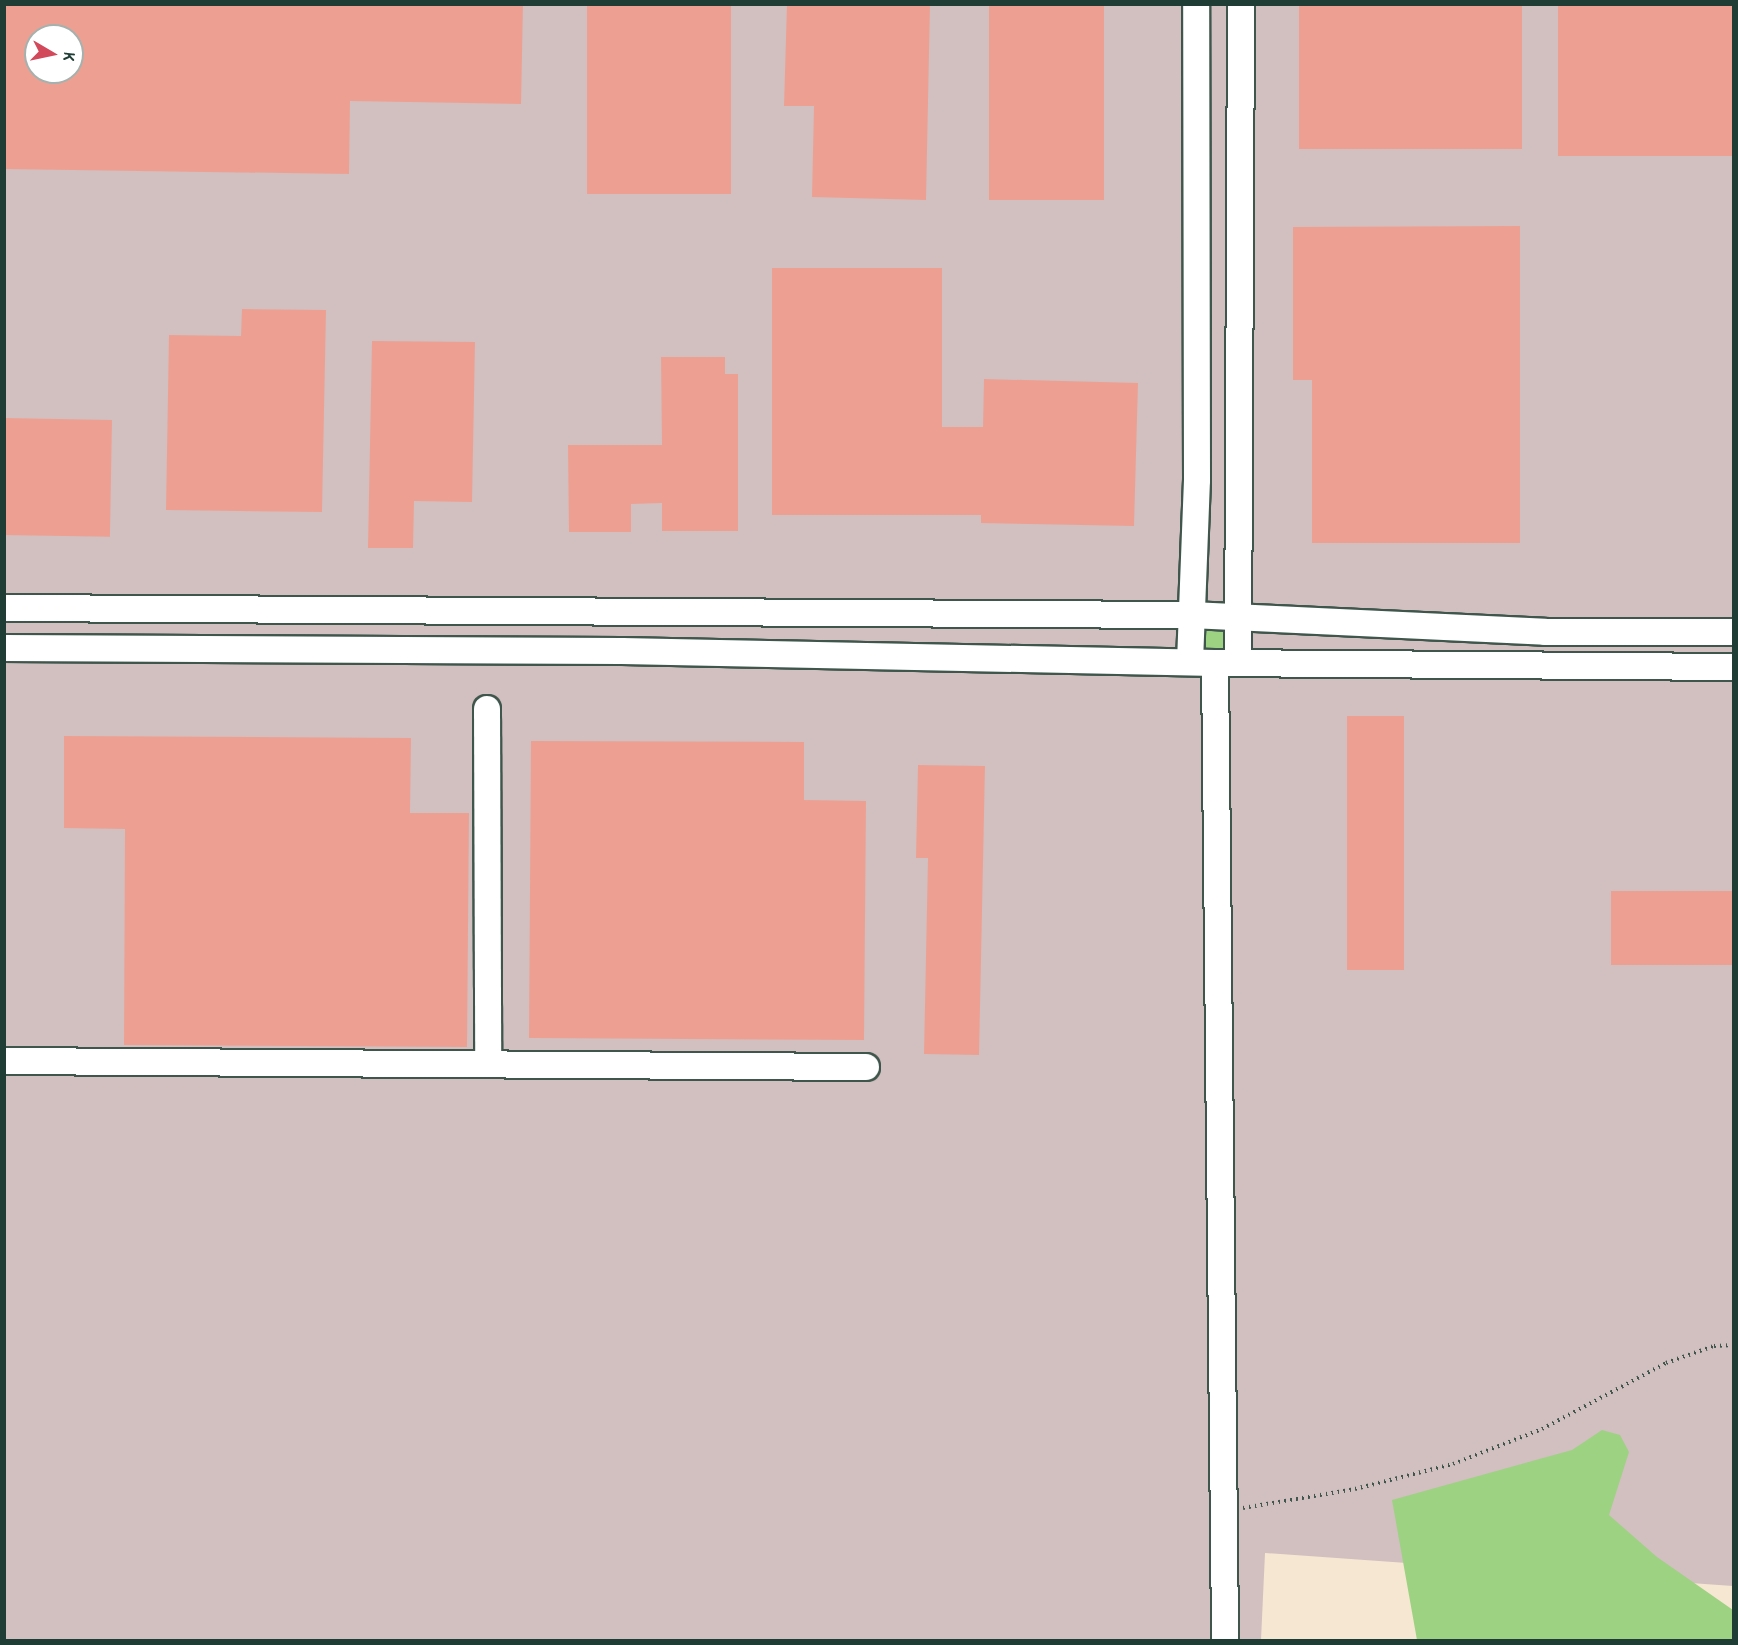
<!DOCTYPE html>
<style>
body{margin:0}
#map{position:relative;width:1738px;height:1645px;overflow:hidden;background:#f6e7d2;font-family:"Patrick Hand",sans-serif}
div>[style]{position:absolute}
.industrial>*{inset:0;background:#d2bfc0}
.green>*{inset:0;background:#9dd283}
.round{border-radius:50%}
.building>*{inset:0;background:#eda092;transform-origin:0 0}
.path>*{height:4px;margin-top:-2px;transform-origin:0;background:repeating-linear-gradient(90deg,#3f564c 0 1.5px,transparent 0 6px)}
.roads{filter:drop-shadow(2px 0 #3f564c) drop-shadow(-2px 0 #3f564c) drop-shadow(0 2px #3f564c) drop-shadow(0 -2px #3f564c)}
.minor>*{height:26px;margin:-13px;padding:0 13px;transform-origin:13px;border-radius:13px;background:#fff}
span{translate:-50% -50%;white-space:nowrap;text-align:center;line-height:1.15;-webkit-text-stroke:6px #fff;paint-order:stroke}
.frame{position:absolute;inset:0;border:6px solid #1f3d34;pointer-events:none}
.north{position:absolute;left:24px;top:24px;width:60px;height:60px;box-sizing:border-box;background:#fff;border:2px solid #a5b1ae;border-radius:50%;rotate:99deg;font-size:16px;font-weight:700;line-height:24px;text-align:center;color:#1f3d34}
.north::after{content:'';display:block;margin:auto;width:21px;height:27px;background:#d1495b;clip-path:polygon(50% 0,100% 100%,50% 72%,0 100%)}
</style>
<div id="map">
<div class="industrial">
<div style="clip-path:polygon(evenodd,5px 5px,1733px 5px,1733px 1586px,1265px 1553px,1261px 1640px,5px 1640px,5px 5px,36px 36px,72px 36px,72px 72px,36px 72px,36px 36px)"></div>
</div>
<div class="green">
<div class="round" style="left:1202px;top:627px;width:26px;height:26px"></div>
<div style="clip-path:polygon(1602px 1430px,1620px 1435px,1629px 1452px,1609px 1515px,1657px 1557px,1733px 1610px,1733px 1640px,1417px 1640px,1392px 1500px,1572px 1450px)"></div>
</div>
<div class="building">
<div style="clip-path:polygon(evenodd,4px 4px,523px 4px,521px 104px,350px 101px,349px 174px,4px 169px,4px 4px,36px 36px,72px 36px,72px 72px,36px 72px,36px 36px)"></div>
<div style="left:587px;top:4px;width:144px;height:190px"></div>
<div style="clip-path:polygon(787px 4px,930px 4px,926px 200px,812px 197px,814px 106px,784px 106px)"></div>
<div style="left:989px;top:4px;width:115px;height:196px"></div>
<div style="left:1299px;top:4px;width:223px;height:145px"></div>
<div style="left:1558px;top:4px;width:176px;height:152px"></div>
<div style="clip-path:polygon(1520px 226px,1520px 543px,1312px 543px,1312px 380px,1293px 380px,1293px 227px)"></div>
<div style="clip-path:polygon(772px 268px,942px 268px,942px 427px,983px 427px,984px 379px,1138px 383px,1134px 526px,981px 523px,981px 515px,772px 515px)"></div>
<div style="clip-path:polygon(242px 309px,326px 310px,322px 512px,166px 510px,169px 335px,241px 336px)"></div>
<div style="clip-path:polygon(372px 341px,475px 342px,472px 502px,414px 501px,413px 548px,368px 548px)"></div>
<div style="clip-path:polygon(661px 357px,725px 357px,725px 374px,738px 374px,738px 531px,662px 531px,662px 503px,631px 504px,631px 532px,569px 532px,568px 445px,662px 445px)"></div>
<div style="left:4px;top:418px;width:108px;height:117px;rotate:1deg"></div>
<div style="left:1347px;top:716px;width:57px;height:254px"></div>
<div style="clip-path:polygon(64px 736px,411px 738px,410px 813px,469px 813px,467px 1047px,124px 1045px,125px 829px,64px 828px)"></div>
<div style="clip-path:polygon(531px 741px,804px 742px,804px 800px,866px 801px,864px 1040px,529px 1038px)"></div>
<div style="clip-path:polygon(918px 765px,985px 766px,979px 1055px,924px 1054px,928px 858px,916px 858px)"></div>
<div style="left:1611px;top:891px;width:123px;height:74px"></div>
</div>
<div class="path">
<div style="left:1243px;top:1508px;width:114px;rotate:-9.6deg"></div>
<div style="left:1355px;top:1489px;width:101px;rotate:-14.3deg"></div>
<div style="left:1453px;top:1464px;width:96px;rotate:-21.5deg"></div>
<div style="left:1542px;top:1429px;width:140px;rotate:-28deg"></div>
<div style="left:1666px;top:1363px;width:51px;rotate:-19.5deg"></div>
<div style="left:1714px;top:1346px;width:20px;rotate:-3deg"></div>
</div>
<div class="roads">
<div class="minor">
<div style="left:4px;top:608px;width:1187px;rotate:0.34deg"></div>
<div style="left:1191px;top:615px;width:354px;rotate:2.7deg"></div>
<div style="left:1545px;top:632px;width:189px"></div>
<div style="left:4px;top:648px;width:618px;rotate:0.28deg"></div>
<div style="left:622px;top:651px;width:593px;rotate:1.16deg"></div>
<div style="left:1215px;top:663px;width:519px;rotate:0.44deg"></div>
<div style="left:1190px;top:662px;width:182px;rotate:-87.8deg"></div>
<div style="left:1197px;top:480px;width:476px;rotate:-90.1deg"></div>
<div style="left:1215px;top:663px;width:977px;rotate:89.41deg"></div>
<div style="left:1238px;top:663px;width:659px;rotate:-89.74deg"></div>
<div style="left:487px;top:709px;width:355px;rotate:89.8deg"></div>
<div style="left:4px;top:1061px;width:862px;rotate:0.4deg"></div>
</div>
</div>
<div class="frame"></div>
<div class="north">K</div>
</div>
